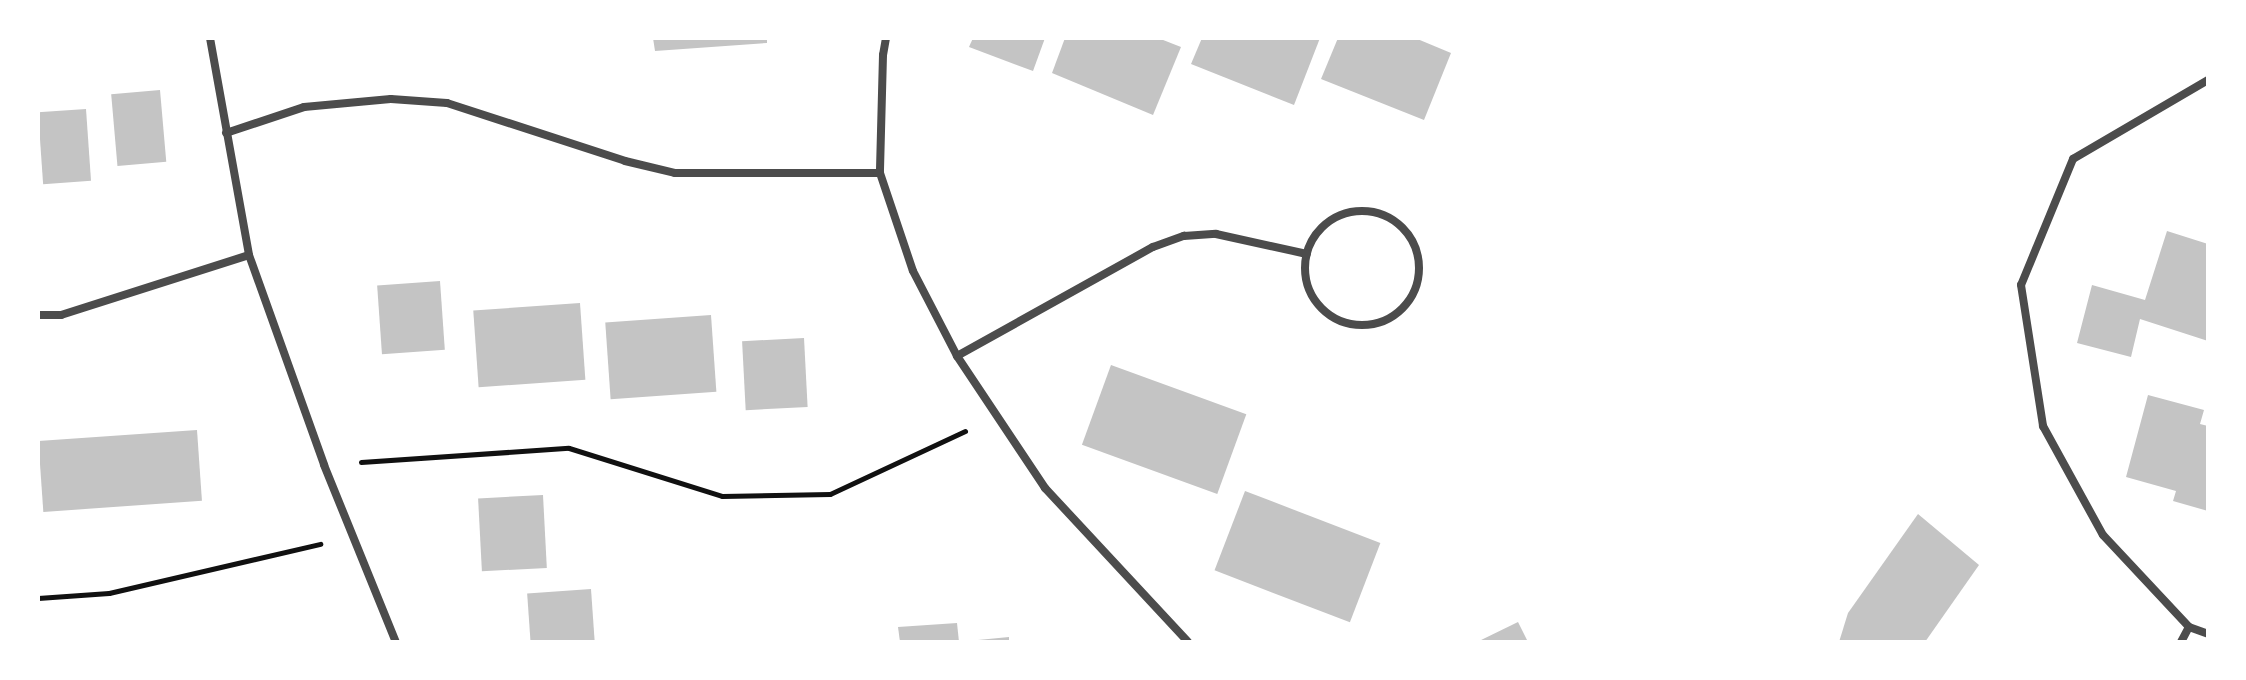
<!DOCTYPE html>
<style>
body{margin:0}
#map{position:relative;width:2246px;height:680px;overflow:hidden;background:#fff;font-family:Barlow,sans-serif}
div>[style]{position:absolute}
.building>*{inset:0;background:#c4c4c4;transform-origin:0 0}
.path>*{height:5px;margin:-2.5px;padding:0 2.5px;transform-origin:2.5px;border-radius:2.5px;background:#111}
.minor>*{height:8px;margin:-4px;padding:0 4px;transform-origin:4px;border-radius:4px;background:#4c4c4c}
.minor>.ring{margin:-4px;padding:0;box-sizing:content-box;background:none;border:8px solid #4c4c4c;border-radius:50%}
span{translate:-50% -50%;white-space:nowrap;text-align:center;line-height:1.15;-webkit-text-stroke:6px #fff;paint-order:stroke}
.frame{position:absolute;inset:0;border:40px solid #fff;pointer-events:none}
</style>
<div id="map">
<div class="building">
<div style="clip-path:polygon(653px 38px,767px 38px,767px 43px,655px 51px)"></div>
<div style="clip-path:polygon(973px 38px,1045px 38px,1033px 71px,969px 47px)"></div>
<div style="clip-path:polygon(1065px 38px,1158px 38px,1181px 47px,1153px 115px,1052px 73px)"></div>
<div style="clip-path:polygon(1202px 38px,1320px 38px,1294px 105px,1191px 64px)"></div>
<div style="clip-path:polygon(1338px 38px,1415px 38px,1451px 53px,1424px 120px,1321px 79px)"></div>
<div style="left:160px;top:90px;width:72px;height:49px;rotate:85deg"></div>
<div style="left:86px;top:109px;width:72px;height:48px;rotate:86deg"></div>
<div style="clip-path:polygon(2167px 231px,2208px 244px,2208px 341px,2140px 319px,2131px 357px,2077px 343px,2092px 285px,2145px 300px)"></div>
<div style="left:440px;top:281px;width:69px;height:63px;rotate:86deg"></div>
<div style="left:580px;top:303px;width:77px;height:107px;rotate:86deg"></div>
<div style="left:711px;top:315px;width:77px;height:106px;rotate:86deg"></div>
<div style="left:804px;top:338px;width:69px;height:62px;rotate:87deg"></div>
<div style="left:1111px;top:365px;width:144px;height:85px;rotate:20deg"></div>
<div style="clip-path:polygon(2148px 395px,2204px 410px,2200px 424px,2208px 426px,2208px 511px,2173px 501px,2176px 491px,2126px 477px)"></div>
<div style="left:197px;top:430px;width:71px;height:159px;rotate:86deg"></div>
<div style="left:1245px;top:491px;width:145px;height:85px;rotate:21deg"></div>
<div style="left:543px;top:495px;width:73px;height:65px;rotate:87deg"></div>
<div style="clip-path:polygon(1918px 514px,1979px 565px,1925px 642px,1839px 642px,1848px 613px)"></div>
<div style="left:591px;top:589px;width:53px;height:64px;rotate:86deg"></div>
<div style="clip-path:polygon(1518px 622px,1528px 642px,1477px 642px)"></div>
<div style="clip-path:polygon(957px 623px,959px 642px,900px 642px,898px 627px)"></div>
<div style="clip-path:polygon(1009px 637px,1009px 642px,978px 642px,978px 640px)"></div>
</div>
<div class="path">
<div style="left:361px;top:462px;width:208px;rotate:-3.9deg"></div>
<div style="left:569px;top:448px;width:160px;rotate:17.4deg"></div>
<div style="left:722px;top:496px;width:108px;rotate:-1.1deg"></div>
<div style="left:830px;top:494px;width:149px;rotate:-25deg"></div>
<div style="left:38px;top:598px;width:71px;rotate:-4deg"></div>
<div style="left:109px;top:593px;width:217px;rotate:-13.1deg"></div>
</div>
<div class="minor">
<div style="left:210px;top:38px;width:220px;rotate:79.8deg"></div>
<div style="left:249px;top:255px;width:223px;rotate:70.3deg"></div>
<div style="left:324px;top:465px;width:191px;rotate:67.9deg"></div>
<div style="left:886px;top:38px;width:17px;rotate:100deg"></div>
<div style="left:883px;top:55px;width:118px;rotate:91.5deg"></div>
<div style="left:880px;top:173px;width:103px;rotate:71.4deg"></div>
<div style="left:913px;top:271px;width:96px;rotate:62.6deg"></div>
<div style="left:957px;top:356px;width:159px;rotate:56.3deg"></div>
<div style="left:1045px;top:488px;width:210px;rotate:47.1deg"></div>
<div style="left:2208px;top:80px;width:156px;rotate:149.7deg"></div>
<div style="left:2073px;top:159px;width:136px;rotate:112.4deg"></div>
<div style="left:2021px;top:285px;width:143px;rotate:81.1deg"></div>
<div style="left:2043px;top:426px;width:124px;rotate:61.2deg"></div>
<div style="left:2103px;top:535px;width:126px;rotate:46.9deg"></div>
<div style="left:2189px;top:627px;width:20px;rotate:20deg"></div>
<div style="left:226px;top:133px;width:82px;rotate:-18.4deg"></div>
<div style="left:304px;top:107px;width:87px;rotate:-5.3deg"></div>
<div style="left:391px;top:99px;width:56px;rotate:4.1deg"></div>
<div style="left:447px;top:103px;width:187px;rotate:18deg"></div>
<div style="left:625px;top:161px;width:51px;rotate:13.5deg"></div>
<div style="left:675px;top:173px;width:205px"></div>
<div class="ring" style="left:1305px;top:211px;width:106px;height:106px"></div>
<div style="left:38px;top:315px;width:23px"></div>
<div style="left:61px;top:315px;width:197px;rotate:-17.7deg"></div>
<div style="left:957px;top:356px;width:224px;rotate:-29.1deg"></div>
<div style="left:1153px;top:247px;width:33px;rotate:-20deg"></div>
<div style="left:1184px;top:236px;width:32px;rotate:-4deg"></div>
<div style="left:1216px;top:234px;width:93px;rotate:12.4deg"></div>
<div style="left:2181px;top:642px;width:17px;rotate:-62deg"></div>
</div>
<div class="frame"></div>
</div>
